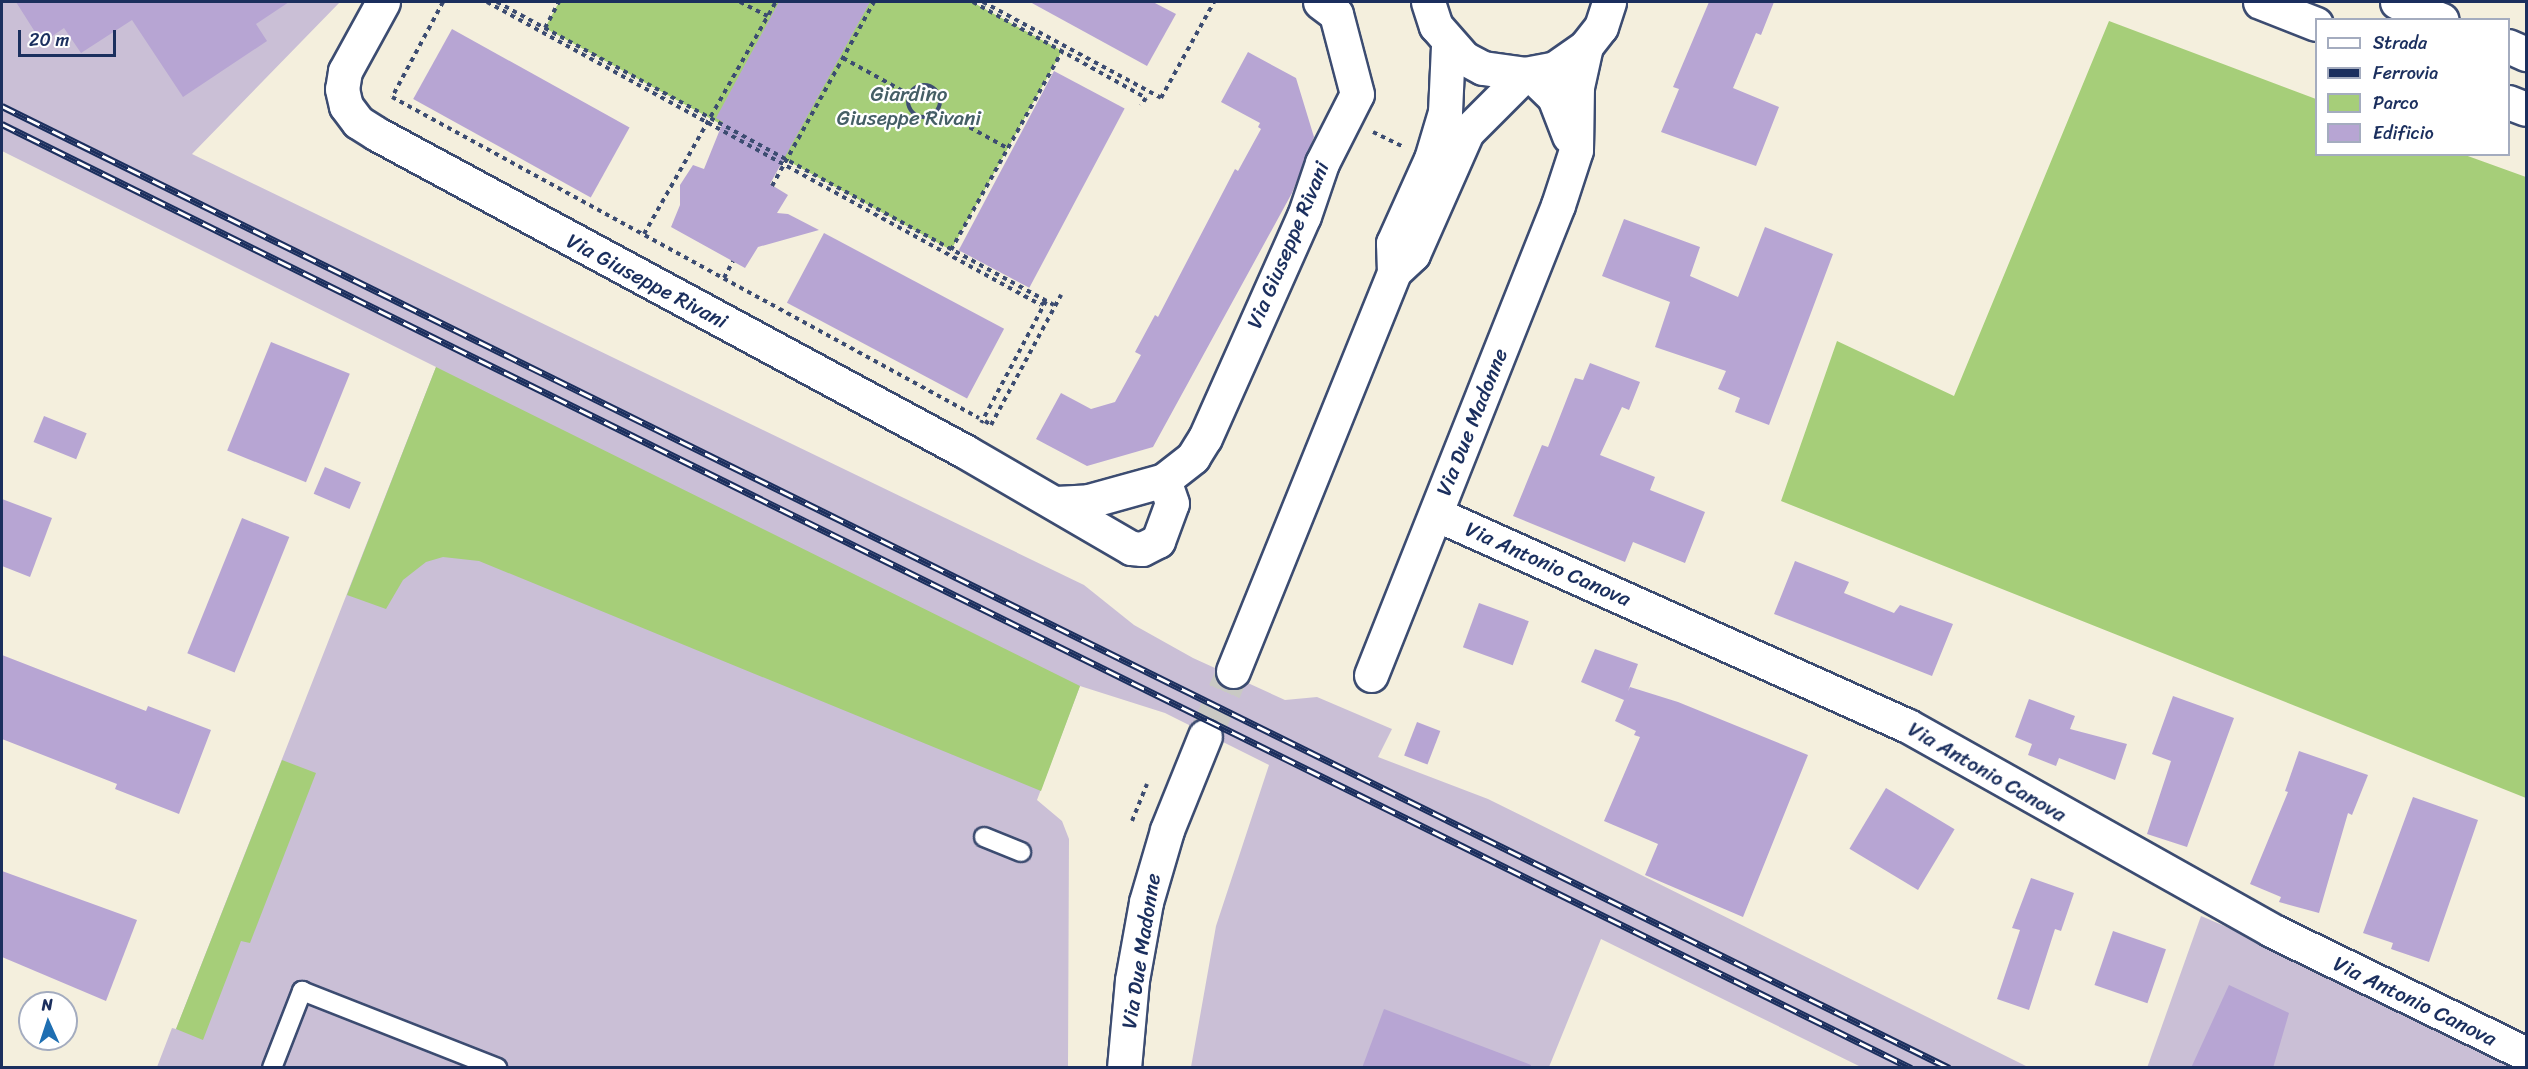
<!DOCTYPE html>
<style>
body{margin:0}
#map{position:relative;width:2528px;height:1069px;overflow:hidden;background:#f4efdd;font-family:Sriracha,sans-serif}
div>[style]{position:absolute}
.industrial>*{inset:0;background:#cabfd6}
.green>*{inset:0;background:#a6ce79}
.building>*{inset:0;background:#b7a5d3;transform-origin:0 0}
.secondary-tunnel>*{height:33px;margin-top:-16.5px;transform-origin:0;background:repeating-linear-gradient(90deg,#c9c9c4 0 33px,transparent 0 49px)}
.path>*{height:4px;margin-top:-2px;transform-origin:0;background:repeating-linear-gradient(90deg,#3c4c71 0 4.5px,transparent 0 9px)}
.path>.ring{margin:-2px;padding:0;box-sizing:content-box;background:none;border:4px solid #3c4c71;border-radius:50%}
.roads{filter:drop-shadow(2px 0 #3c4c71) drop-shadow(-2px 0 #3c4c71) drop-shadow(0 2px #3c4c71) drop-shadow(0 -2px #3c4c71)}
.lane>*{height:18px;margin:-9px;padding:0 9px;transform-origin:9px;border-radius:9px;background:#fff}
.street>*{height:33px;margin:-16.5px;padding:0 16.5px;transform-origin:16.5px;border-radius:16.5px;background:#fff}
.secondary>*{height:33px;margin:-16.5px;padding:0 16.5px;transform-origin:16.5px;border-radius:16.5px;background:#fff}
.highway>*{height:33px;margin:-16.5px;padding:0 16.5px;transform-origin:16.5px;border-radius:16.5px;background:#fff}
.rail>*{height:7px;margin-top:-3.5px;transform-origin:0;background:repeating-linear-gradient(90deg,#fff 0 14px,#1b2f5e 0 28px);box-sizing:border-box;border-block:2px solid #1b2f5e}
span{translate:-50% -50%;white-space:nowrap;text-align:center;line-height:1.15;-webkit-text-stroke:4.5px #fff;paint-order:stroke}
.park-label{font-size:21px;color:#455f66}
.street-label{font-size:21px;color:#1b2f5e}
.frame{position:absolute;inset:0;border:3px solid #1b2f5e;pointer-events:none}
.legend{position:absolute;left:2315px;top:18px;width:195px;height:138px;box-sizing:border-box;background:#fff;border:2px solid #a4acbf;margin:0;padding:8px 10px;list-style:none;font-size:18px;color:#1b2f5e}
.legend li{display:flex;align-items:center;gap:12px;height:30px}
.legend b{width:30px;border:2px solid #a4acbf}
.north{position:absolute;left:18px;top:991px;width:60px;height:60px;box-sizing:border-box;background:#fff;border:2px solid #a4acbf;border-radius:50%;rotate:357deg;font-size:16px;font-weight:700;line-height:24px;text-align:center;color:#1b2f5e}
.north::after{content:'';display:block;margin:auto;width:21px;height:27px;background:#1f6fb2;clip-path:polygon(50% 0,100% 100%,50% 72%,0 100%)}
.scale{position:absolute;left:18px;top:30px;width:98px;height:27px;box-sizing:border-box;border:3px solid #1b2f5e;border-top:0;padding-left:8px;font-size:18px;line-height:21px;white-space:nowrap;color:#1b2f5e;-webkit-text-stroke:4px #fff;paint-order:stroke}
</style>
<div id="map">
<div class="industrial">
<div style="clip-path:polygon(2px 2px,340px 2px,192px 154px,1084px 585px,1134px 625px,1193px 658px,1285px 700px,1317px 697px,1392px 729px,1378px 757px,1488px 799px,2028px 1067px,1861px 1067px,1601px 939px,1549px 1067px,1191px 1067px,1216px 926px,1269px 765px,1165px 713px,1080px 686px,1037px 800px,1062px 821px,1069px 839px,1068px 1067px,157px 1067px,172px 1028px,176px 1029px,436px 367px,2px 151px)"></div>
<div style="clip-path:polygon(2201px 916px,2526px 1054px,2526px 1068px,2147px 1068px)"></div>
</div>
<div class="green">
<div style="clip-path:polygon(559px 2px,972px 2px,1062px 51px,951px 250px,545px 28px)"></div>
<div style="clip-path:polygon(2109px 21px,2316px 99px,2316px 154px,2465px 155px,2526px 177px,2526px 798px,1781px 501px,1837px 341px,1954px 396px)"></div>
<div style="clip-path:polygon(436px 367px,1080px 686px,1041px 791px,479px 561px,443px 557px,426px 562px,403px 580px,386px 609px,347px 595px)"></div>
<div style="clip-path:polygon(282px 760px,316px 773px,250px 943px,241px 941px,203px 1040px,176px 1029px)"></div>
</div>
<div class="building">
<div style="clip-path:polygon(16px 2px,289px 2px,256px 24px,267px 41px,183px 97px,132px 20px,81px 53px,64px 28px,42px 43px)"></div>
<div style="clip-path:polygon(779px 2px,870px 2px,770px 184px,788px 195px,777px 213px,788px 214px,819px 230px,758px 247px,745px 268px,671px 227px,680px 205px,680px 185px,693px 165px,704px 169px,723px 122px,716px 118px)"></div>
<div style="clip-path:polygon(1030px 2px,1153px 2px,1176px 14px,1147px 66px)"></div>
<div style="clip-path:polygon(1709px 2px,1774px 2px,1761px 35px,1756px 33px,1733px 88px,1779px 107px,1756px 166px,1661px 132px,1679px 89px,1673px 87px)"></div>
<div style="left:452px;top:29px;width:203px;height:80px;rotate:29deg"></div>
<div style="clip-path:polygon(1248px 52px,1296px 78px,1314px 137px,1292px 193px,1153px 447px,1087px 466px,1036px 439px,1061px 393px,1091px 409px,1115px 402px,1141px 355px,1135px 352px,1155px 315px,1158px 317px,1235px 169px,1238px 171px,1261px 129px,1258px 127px,1260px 123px,1221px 102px)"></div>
<div style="left:1054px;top:71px;width:80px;height:203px;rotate:28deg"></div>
<div style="clip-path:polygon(1624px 219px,1700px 247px,1690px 276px,1738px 297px,1765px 227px,1833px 254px,1769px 425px,1735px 412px,1740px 398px,1718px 389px,1726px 371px,1655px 347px,1670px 302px,1602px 276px)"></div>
<div style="left:824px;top:233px;width:204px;height:79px;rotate:28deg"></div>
<div style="left:271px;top:342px;width:85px;height:117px;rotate:22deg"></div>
<div style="clip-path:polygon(1590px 363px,1640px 382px,1629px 410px,1622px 407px,1600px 455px,1655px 477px,1650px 490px,1705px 512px,1685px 563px,1633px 542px,1625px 562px,1513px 516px,1542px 445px,1548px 447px,1575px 378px,1583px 380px)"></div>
<div style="left:44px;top:416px;width:46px;height:28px;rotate:22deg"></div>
<div style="left:325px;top:467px;width:39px;height:29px;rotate:23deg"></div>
<div style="clip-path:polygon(2px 499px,52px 518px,30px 577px,2px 566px)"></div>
<div style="left:242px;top:518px;width:51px;height:146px;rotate:22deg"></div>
<div style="clip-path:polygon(1795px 561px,1849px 582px,1844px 593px,1894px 613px,1900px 605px,1953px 624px,1932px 676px,1774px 614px)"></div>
<div style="left:1479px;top:603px;width:53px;height:47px;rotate:20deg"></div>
<div style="clip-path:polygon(1595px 649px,1638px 664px,1628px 691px,1630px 687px,1678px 702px,1808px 755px,1743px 917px,1645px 875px,1658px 844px,1604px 821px,1640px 737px,1634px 735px,1636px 731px,1615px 721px,1624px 700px,1581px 682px)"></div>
<div style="clip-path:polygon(2px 655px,146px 711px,148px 706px,211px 730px,179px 814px,115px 789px,117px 784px,2px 739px)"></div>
<div style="clip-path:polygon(2173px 696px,2234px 718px,2187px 847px,2147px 834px,2171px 761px,2152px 754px)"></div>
<div style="clip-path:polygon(2029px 699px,2075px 716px,2070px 729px,2127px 744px,2115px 780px,2059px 758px,2056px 766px,2028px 755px,2032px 744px,2015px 737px)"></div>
<div style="left:1417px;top:722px;width:25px;height:36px;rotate:21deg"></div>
<div style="clip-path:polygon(2299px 751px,2368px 775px,2352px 815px,2348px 813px,2319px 913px,2279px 902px,2281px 897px,2250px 884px,2288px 792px,2285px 791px)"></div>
<div style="left:1886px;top:788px;width:80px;height:71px;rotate:31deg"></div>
<div style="clip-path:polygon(2413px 797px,2478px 820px,2429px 962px,2391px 949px,2393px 943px,2363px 933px)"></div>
<div style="clip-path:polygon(2px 871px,137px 920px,106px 1001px,2px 957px)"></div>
<div style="clip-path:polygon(2031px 878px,2074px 893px,2061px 931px,2055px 929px,2029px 1010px,1997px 999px,2020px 930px,2012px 928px)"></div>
<div style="left:2113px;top:931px;width:56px;height:57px;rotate:19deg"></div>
<div style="clip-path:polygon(2229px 985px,2289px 1013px,2273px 1068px,2191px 1068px)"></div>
<div style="clip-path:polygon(1384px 1009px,1531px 1065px,1530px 1068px,1362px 1068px)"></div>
</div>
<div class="secondary-tunnel">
<div style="left:1205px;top:736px;width:71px;rotate:-66.7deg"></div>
</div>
<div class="path">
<div style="left:443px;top:2px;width:108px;rotate:118.2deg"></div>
<div style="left:392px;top:97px;width:669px;rotate:28.67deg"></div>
<div style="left:487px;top:2px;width:631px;rotate:28.68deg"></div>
<div style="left:1041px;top:305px;width:6px;rotate:-39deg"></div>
<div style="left:1046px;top:301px;width:138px;rotate:118deg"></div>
<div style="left:497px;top:2px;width:634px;rotate:28.55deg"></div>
<div style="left:740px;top:2px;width:31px;rotate:27deg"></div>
<div style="left:973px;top:2px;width:198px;rotate:29deg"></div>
<div style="left:1146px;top:98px;width:9px;rotate:126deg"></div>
<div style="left:983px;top:2px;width:202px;rotate:28.3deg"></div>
<div style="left:1161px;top:98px;width:110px;rotate:-61.1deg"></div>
<div style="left:545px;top:28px;width:30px;rotate:-62deg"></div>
<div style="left:843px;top:58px;width:77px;rotate:28.9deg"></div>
<div class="ring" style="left:908px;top:85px;width:28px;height:28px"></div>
<div style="left:938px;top:110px;width:79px;rotate:28.8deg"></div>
<div style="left:1373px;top:132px;width:32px;rotate:26deg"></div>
<div style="left:772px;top:186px;width:210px;rotate:-61deg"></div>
<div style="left:644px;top:234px;width:267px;rotate:-60.4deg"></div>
<div style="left:951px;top:250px;width:228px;rotate:-60.8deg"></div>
<div style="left:724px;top:278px;width:19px;rotate:-62deg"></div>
<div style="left:985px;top:421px;width:7px;rotate:34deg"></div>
<div style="left:991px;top:425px;width:148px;rotate:-61.7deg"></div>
<div style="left:1132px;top:821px;width:40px;rotate:-68deg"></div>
</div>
<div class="roads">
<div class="lane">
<div style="left:984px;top:837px;width:40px;rotate:22deg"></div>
<div style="left:272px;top:1068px;width:83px;rotate:-68.7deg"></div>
<div style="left:302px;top:991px;width:210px;rotate:21.5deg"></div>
</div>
<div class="street">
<div style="left:383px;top:2px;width:79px;rotate:118.8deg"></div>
<div style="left:345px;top:71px;width:18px;rotate:99deg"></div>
<div style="left:342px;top:89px;width:17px;rotate:77deg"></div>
<div style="left:346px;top:106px;width:20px;rotate:53deg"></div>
<div style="left:358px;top:122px;width:22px;rotate:32deg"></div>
<div style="left:377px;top:134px;width:669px;rotate:28.36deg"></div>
<div style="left:966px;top:452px;width:191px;rotate:30.2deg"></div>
<div style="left:1131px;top:548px;width:11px;rotate:5deg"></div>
<div style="left:1142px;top:549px;width:18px;rotate:-27deg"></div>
<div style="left:1158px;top:541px;width:40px;rotate:-69.8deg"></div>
<div style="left:1172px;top:503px;width:24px;rotate:-109deg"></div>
<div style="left:1530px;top:74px;width:33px;rotate:44deg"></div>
<div style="left:1554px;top:97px;width:42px;rotate:69deg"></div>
<div style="left:1056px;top:503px;width:33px;rotate:-3deg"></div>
<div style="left:1089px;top:501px;width:78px;rotate:-15.6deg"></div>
<div style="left:1164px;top:480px;width:37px;rotate:-38deg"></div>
<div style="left:1193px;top:457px;width:22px;rotate:-58deg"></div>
<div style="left:1205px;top:438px;width:243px;rotate:-66deg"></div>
<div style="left:1304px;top:216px;width:56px;rotate:-71.2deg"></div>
<div style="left:1322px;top:163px;width:77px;rotate:-63.1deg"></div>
<div style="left:1357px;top:94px;width:83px;rotate:-104.7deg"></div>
<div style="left:1336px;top:14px;width:20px;rotate:-143deg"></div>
<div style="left:1436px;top:514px;width:517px;rotate:24.19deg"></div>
<div style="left:1908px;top:726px;width:416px;rotate:29.3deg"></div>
<div style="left:2271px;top:930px;width:284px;rotate:25.9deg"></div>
<div style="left:1371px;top:675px;width:506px;rotate:-68.3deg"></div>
<div style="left:1558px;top:205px;width:58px;rotate:-71.9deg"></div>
<div style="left:1576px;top:150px;width:63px;rotate:-89.1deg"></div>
<div style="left:1577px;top:87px;width:42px;rotate:-77.6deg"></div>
</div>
<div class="secondary">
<div style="left:1428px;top:2px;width:25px;rotate:72deg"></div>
<div style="left:1436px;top:26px;width:43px;rotate:48.8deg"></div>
<div style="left:1464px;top:58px;width:21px;rotate:28deg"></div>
<div style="left:1483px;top:68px;width:42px;rotate:8.1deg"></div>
<div style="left:1525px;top:74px;width:31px;rotate:-11deg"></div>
<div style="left:1555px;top:68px;width:38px;rotate:-35deg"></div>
<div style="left:1586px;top:46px;width:24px;rotate:-52deg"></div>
<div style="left:1601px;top:27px;width:26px;rotate:-72deg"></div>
<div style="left:1394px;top:272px;width:26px;rotate:-43deg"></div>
<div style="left:1413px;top:254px;width:133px;rotate:-66.1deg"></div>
<div style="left:1467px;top:132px;width:82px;rotate:-45deg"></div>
<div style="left:1233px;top:671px;width:430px;rotate:-68deg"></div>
<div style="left:1394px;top:272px;width:29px;rotate:-92deg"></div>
<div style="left:1393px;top:243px;width:92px;rotate:-65.7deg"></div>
<div style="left:1431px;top:159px;width:49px;rotate:-73.4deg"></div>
<div style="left:1445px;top:112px;width:67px;rotate:-87.4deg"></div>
<div style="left:1124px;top:1068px;width:88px;rotate:-84.8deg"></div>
<div style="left:1132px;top:980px;width:79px;rotate:-79.8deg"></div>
<div style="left:1146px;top:902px;width:75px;rotate:-73.7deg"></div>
<div style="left:1167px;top:830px;width:101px;rotate:-68deg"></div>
</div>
<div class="highway">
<div style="left:2260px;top:2px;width:60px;rotate:21.4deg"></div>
<div style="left:2397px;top:2px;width:48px;rotate:21.8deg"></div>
<div style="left:2508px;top:46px;width:20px;rotate:24deg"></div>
<div style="left:2508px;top:102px;width:19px;rotate:21deg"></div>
</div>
</div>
<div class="rail">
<div style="left:2px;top:106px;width:2172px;rotate:26.29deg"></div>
<div style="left:2px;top:124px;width:2130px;rotate:26.31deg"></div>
</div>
<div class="park-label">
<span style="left:909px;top:106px">Giardino<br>Giuseppe Rivani</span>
</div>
<div class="street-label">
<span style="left:1288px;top:245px;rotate:-67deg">Via Giuseppe Rivani</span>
<span style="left:647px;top:281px;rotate:28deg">Via Giuseppe Rivani</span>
<span style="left:1472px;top:422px;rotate:-68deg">Via Due Madonne</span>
<span style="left:1548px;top:564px;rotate:24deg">Via Antonio Canova</span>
<span style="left:1987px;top:772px;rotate:30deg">Via Antonio Canova</span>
<span style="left:1141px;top:951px;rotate:-81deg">Via Due Madonne</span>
<span style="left:2415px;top:1001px;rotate:26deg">Via Antonio Canova</span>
</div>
<div class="frame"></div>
<ul class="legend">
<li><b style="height:8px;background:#fff"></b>Strada</li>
<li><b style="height:8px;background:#1b2f5e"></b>Ferrovia</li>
<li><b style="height:16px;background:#a6ce79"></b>Parco</li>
<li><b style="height:16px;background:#b7a5d3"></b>Edificio</li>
</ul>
<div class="north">N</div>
<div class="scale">20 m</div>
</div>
